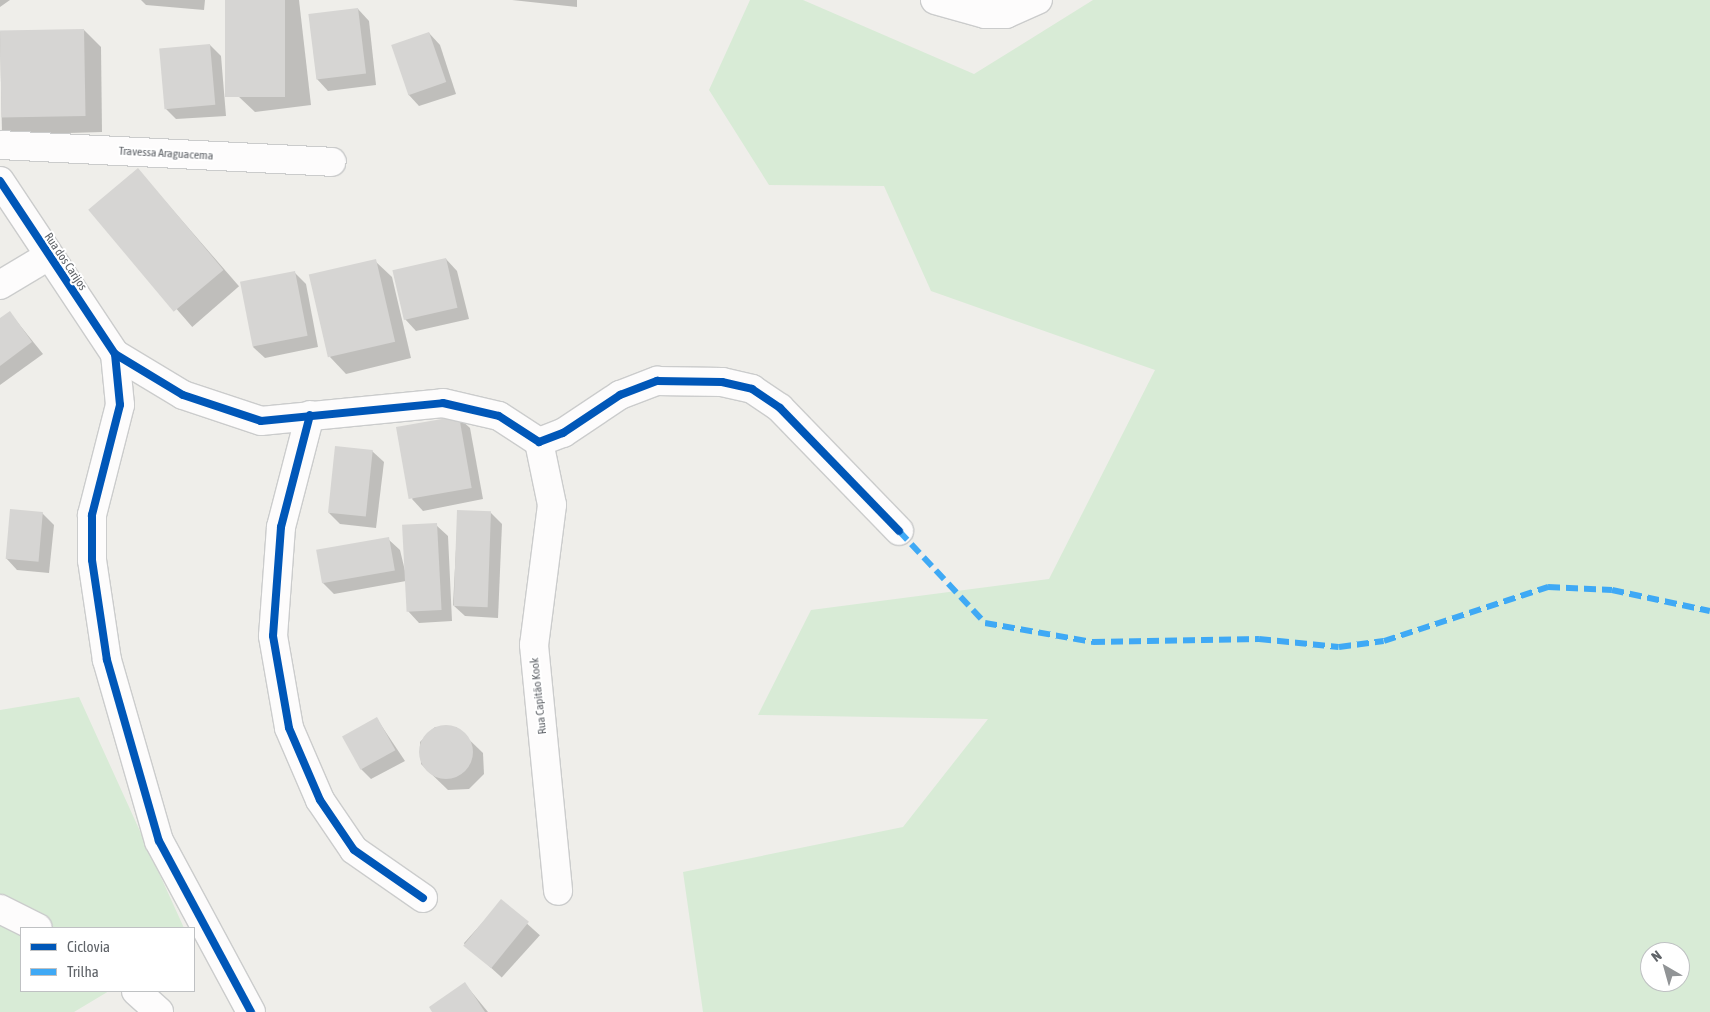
<!DOCTYPE html>
<meta charset="utf-8">
<style>
body{margin:0}
#map{position:relative;width:1710px;height:1012px;overflow:hidden;background:#efeeea;font-family:"Asap Condensed",sans-serif}
div>[style]{position:absolute}
.green>*{inset:0;background:#d8ebd6}
.shadow>*{inset:0;background:#0003;transform-origin:0 0}
.building>*{inset:0;background:#d6d5d3;transform-origin:0 0}
.round{border-radius:50%}
.roads{filter:drop-shadow(1px 0 #cbcccc) drop-shadow(-1px 0 #cbcccc) drop-shadow(0 1px #cbcccc) drop-shadow(0 -1px #cbcccc)}
.street>*{height:28px;margin:-14px;padding:0 14px;transform-origin:14px;border-radius:14px;background:#fdfcfc}
.quiet>*{height:6px;margin-top:-3px;transform-origin:0;background:repeating-linear-gradient(90deg,#3fa9f5 0 12px,transparent 0 18px)}
.cycleway>*{height:8px;margin:-4px;padding:0 4px;transform-origin:4px;border-radius:4px;background:#0057b8}
span{translate:-50% -50%;white-space:nowrap;text-align:center;line-height:1.15;-webkit-text-stroke:4px #fff;paint-order:stroke}
.street-label{font-size:12px;color:#5f6368}
.legend{position:absolute;left:20px;top:927px;width:175px;height:65px;box-sizing:border-box;background:#fff;border:1px solid #bfc1c3;margin:0;padding:6px 9px;list-style:none;font-size:15px;color:#5f6368}
.legend li{display:flex;align-items:center;gap:10px;height:25px}
.legend b{width:25px;border:1px solid #bfc1c3}
.north{position:absolute;left:1640px;top:942px;width:50px;height:50px;box-sizing:border-box;background:#fff;border:1px solid #bfc1c3;border-radius:50%;rotate:322deg;font-size:14px;font-weight:700;line-height:20px;text-align:center;color:#5f6368}
.north::after{content:'';display:block;margin:auto;width:18px;height:22px;background:#919496;clip-path:polygon(50% 0,100% 100%,50% 72%,0 100%)}
</style>
<div id="map">
<div class="green">
<div style="clip-path:polygon(evenodd,750px 0,803px 0,974px 74px,1093px 0,1710px 0,1710px 1012px,703px 1012px,683px 872px,903px 827px,988px 719px,758px 715px,811px 610px,1049px 579px,1155px 370px,931px 291px,884px 186px,769px 185px,709px 90px,750px 0,1650px 952px,1680px 952px,1680px 982px,1650px 982px,1650px 952px)"></div>
<div style="clip-path:polygon(79px 697px,184px 928px,21px 928px,21px 991px,109px 991px,74px 1012px,0 1012px,0 710px)"></div>
</div>
<div class="shadow">
<div style="clip-path:polygon(0 0,10px 0,0 7px)"></div>
<div style="clip-path:polygon(141px 0,205px 0,204px 10px,146px 5px)"></div>
<div style="clip-path:polygon(227px 0,299px 0,311px 105px,255px 112px,238px 96px)"></div>
<div style="clip-path:polygon(512px 0,577px 0,577px 7px)"></div>
<div style="clip-path:polygon(358px 9px,369px 21px,376px 85px,328px 91px,317px 79px)"></div>
<div style="clip-path:polygon(84px 30px,101px 47px,102px 132px,2px 135px,0 32px)"></div>
<div style="clip-path:polygon(429px 33px,440px 45px,456px 94px,419px 106px,408px 94px)"></div>
<div style="clip-path:polygon(210px 45px,221px 56px,226px 116px,176px 119px,165px 108px)"></div>
<div style="left:138px;top:170px;width:154px;height:62px;rotate:49deg"></div>
<div style="clip-path:polygon(446px 259px,457px 271px,469px 319px,416px 331px,405px 319px)"></div>
<div style="clip-path:polygon(375px 261px,392px 277px,411px 358px,346px 374px,330px 357px)"></div>
<div style="clip-path:polygon(295px 273px,306px 284px,318px 347px,265px 358px,253px 347px)"></div>
<div style="clip-path:polygon(10px 313px,43px 354px,0 385px,0 320px)"></div>
<div style="clip-path:polygon(458px 417px,470px 428px,483px 499px,423px 511px,412px 499px)"></div>
<div style="clip-path:polygon(372px 451px,384px 462px,376px 528px,340px 524px,329px 513px)"></div>
<div style="clip-path:polygon(458px 511px,491px 513px,502px 524px,498px 618px,465px 616px,453px 605px)"></div>
<div style="clip-path:polygon(42px 513px,54px 525px,49px 573px,17px 570px,6px 558px)"></div>
<div style="clip-path:polygon(436px 525px,448px 536px,452px 621px,419px 623px,408px 611px,406px 581px,334px 594px,322px 582px,388px 539px,400px 550px,406px 575px)"></div>
<div style="clip-path:polygon(377px 719px,405px 761px,371px 779px,360px 768px)"></div>
<div style="clip-path:polygon(435px 727px,456px 727px,483px 753px,484px 774px,469px 789px,448px 790px,421px 764px,420px 742px)"></div>
<div style="left:502px;top:901px;width:51px;height:57px;rotate:42deg"></div>
<div style="clip-path:polygon(465px 984px,488px 1012px,434px 1012px)"></div>
</div>
<div class="building">
<div style="left:225px;top:0;width:60px;height:97px"></div>
<div style="left:358px;top:8px;width:66px;height:50px;rotate:83deg"></div>
<div style="left:84px;top:29px;width:87px;height:84px;rotate:89deg"></div>
<div style="left:429px;top:32px;width:53px;height:40px;rotate:71deg"></div>
<div style="left:210px;top:44px;width:61px;height:51px;rotate:85deg"></div>
<div style="left:138px;top:168px;width:133px;height:65px;rotate:50deg"></div>
<div style="left:446px;top:258px;width:51px;height:55px;rotate:77deg"></div>
<div style="left:376px;top:259px;width:85px;height:69px;rotate:77deg"></div>
<div style="left:295px;top:271px;width:66px;height:56px;rotate:79deg"></div>
<div style="clip-path:polygon(10px 311px,32px 342px,0 366px,0 318px)"></div>
<div style="left:459px;top:416px;width:73px;height:64px;rotate:80deg"></div>
<div style="left:335px;top:446px;width:38px;height:67px;rotate:6deg"></div>
<div style="left:10px;top:509px;width:33px;height:50px;rotate:5deg"></div>
<div style="left:457px;top:510px;width:34px;height:96px;rotate:2deg"></div>
<div style="left:437px;top:523px;width:87px;height:35px;rotate:87deg"></div>
<div style="left:389px;top:537px;width:34px;height:74px;rotate:80deg"></div>
<div style="left:377px;top:717px;width:38px;height:40px;rotate:61deg"></div>
<div class="round" style="left:419px;top:725px;width:54px;height:54px"></div>
<div style="left:501px;top:899px;width:36px;height:60px;rotate:39deg"></div>
<div style="clip-path:polygon(465px 982px,485px 1012px,432px 1012px,429px 1007px)"></div>
</div>
<div class="roads">
<div class="street">
<div style="left:935px;top:0;width:52px;rotate:15.6deg"></div>
<div style="left:985px;top:14px;width:21px"></div>
<div style="left:1006px;top:14px;width:35px;rotate:-24deg"></div>
<div style="left:0;top:145px;width:332px;rotate:2.9deg"></div>
<div style="left:0;top:181px;width:208px;rotate:56.4deg"></div>
<div style="left:115px;top:354px;width:51px;rotate:84.4deg"></div>
<div style="left:120px;top:405px;width:114px;rotate:104.3deg"></div>
<div style="left:92px;top:515px;width:45px;rotate:90deg"></div>
<div style="left:92px;top:560px;width:101px;rotate:81.5deg"></div>
<div style="left:107px;top:660px;width:188px;rotate:74deg"></div>
<div style="left:159px;top:841px;width:194px;rotate:61.7deg"></div>
<div style="left:0;top:285px;width:55px;rotate:-30.8deg"></div>
<div style="left:115px;top:354px;width:79px;rotate:31.1deg"></div>
<div style="left:183px;top:395px;width:82px;rotate:18.4deg"></div>
<div style="left:261px;top:421px;width:183px;rotate:-5.6deg"></div>
<div style="left:443px;top:403px;width:57px;rotate:13.1deg"></div>
<div style="left:499px;top:416px;width:48px;rotate:33deg"></div>
<div style="left:539px;top:442px;width:26px;rotate:-21deg"></div>
<div style="left:563px;top:433px;width:69px;rotate:-33.7deg"></div>
<div style="left:620px;top:395px;width:40px;rotate:-21deg"></div>
<div style="left:657px;top:381px;width:65px;rotate:0.9deg"></div>
<div style="left:722px;top:382px;width:31px;rotate:13deg"></div>
<div style="left:752px;top:389px;width:34px;rotate:34deg"></div>
<div style="left:780px;top:408px;width:171px;rotate:45.9deg"></div>
<div style="left:310px;top:415px;width:116px;rotate:104.5deg"></div>
<div style="left:281px;top:527px;width:109px;rotate:94.2deg"></div>
<div style="left:273px;top:636px;width:93px;rotate:80.1deg"></div>
<div style="left:289px;top:728px;width:78px;rotate:66.7deg"></div>
<div style="left:320px;top:800px;width:60px;rotate:55.8deg"></div>
<div style="left:354px;top:850px;width:84px;rotate:34.8deg"></div>
<div style="left:539px;top:442px;width:64px;rotate:78.3deg"></div>
<div style="left:552px;top:505px;width:141px;rotate:97.3deg"></div>
<div style="left:534px;top:645px;width:247px;rotate:84.4deg"></div>
<div style="left:0;top:909px;width:42px;rotate:26.6deg"></div>
<div style="left:136px;top:991px;width:31px;rotate:42deg"></div>
</div>
</div>
<div class="quiet">
<div style="left:899px;top:531px;width:126px;rotate:46.9deg"></div>
<div style="left:985px;top:623px;width:110px;rotate:10deg"></div>
<div style="left:1093px;top:642px;width:166px;rotate:-1deg"></div>
<div style="left:1259px;top:639px;width:80px;rotate:5.7deg"></div>
<div style="left:1339px;top:647px;width:45px;rotate:-7.6deg"></div>
<div style="left:1384px;top:641px;width:173px;rotate:-18.2deg"></div>
<div style="left:1548px;top:587px;width:64px;rotate:2.7deg"></div>
<div style="left:1612px;top:590px;width:100px;rotate:12.1deg"></div>
</div>
<div class="cycleway">
<div style="left:0;top:181px;width:208px;rotate:56.4deg"></div>
<div style="left:115px;top:354px;width:51px;rotate:84.4deg"></div>
<div style="left:120px;top:405px;width:114px;rotate:104.3deg"></div>
<div style="left:92px;top:515px;width:45px;rotate:90deg"></div>
<div style="left:92px;top:560px;width:101px;rotate:81.5deg"></div>
<div style="left:107px;top:660px;width:188px;rotate:74deg"></div>
<div style="left:159px;top:841px;width:194px;rotate:61.7deg"></div>
<div style="left:115px;top:354px;width:79px;rotate:31.1deg"></div>
<div style="left:183px;top:395px;width:82px;rotate:18.4deg"></div>
<div style="left:261px;top:421px;width:183px;rotate:-5.6deg"></div>
<div style="left:443px;top:403px;width:57px;rotate:13.1deg"></div>
<div style="left:499px;top:416px;width:48px;rotate:33deg"></div>
<div style="left:539px;top:442px;width:26px;rotate:-21deg"></div>
<div style="left:563px;top:433px;width:69px;rotate:-33.7deg"></div>
<div style="left:620px;top:395px;width:40px;rotate:-21deg"></div>
<div style="left:657px;top:381px;width:65px;rotate:0.9deg"></div>
<div style="left:722px;top:382px;width:31px;rotate:13deg"></div>
<div style="left:752px;top:389px;width:34px;rotate:34deg"></div>
<div style="left:780px;top:408px;width:171px;rotate:45.9deg"></div>
<div style="left:310px;top:415px;width:116px;rotate:104.5deg"></div>
<div style="left:281px;top:527px;width:109px;rotate:94.2deg"></div>
<div style="left:273px;top:636px;width:93px;rotate:80.1deg"></div>
<div style="left:289px;top:728px;width:78px;rotate:66.7deg"></div>
<div style="left:320px;top:800px;width:60px;rotate:55.8deg"></div>
<div style="left:354px;top:850px;width:84px;rotate:34.8deg"></div>
</div>
<div class="street-label">
<span style="left:166px;top:154px;rotate:3deg">Travessa Araguacema</span>
<span style="left:65px;top:262px;rotate:56deg">Rua dos Carijos</span>
<span style="left:539px;top:696px;rotate:-96deg">Rua Capitão Kook</span>
</div>
<ul class="legend">
<li><b style="height:6px;background:#0057b8"></b>Ciclovia</li>
<li><b style="height:6px;background:#3fa9f5"></b>Trilha</li>
</ul>
<div class="north">N</div>
</div>
